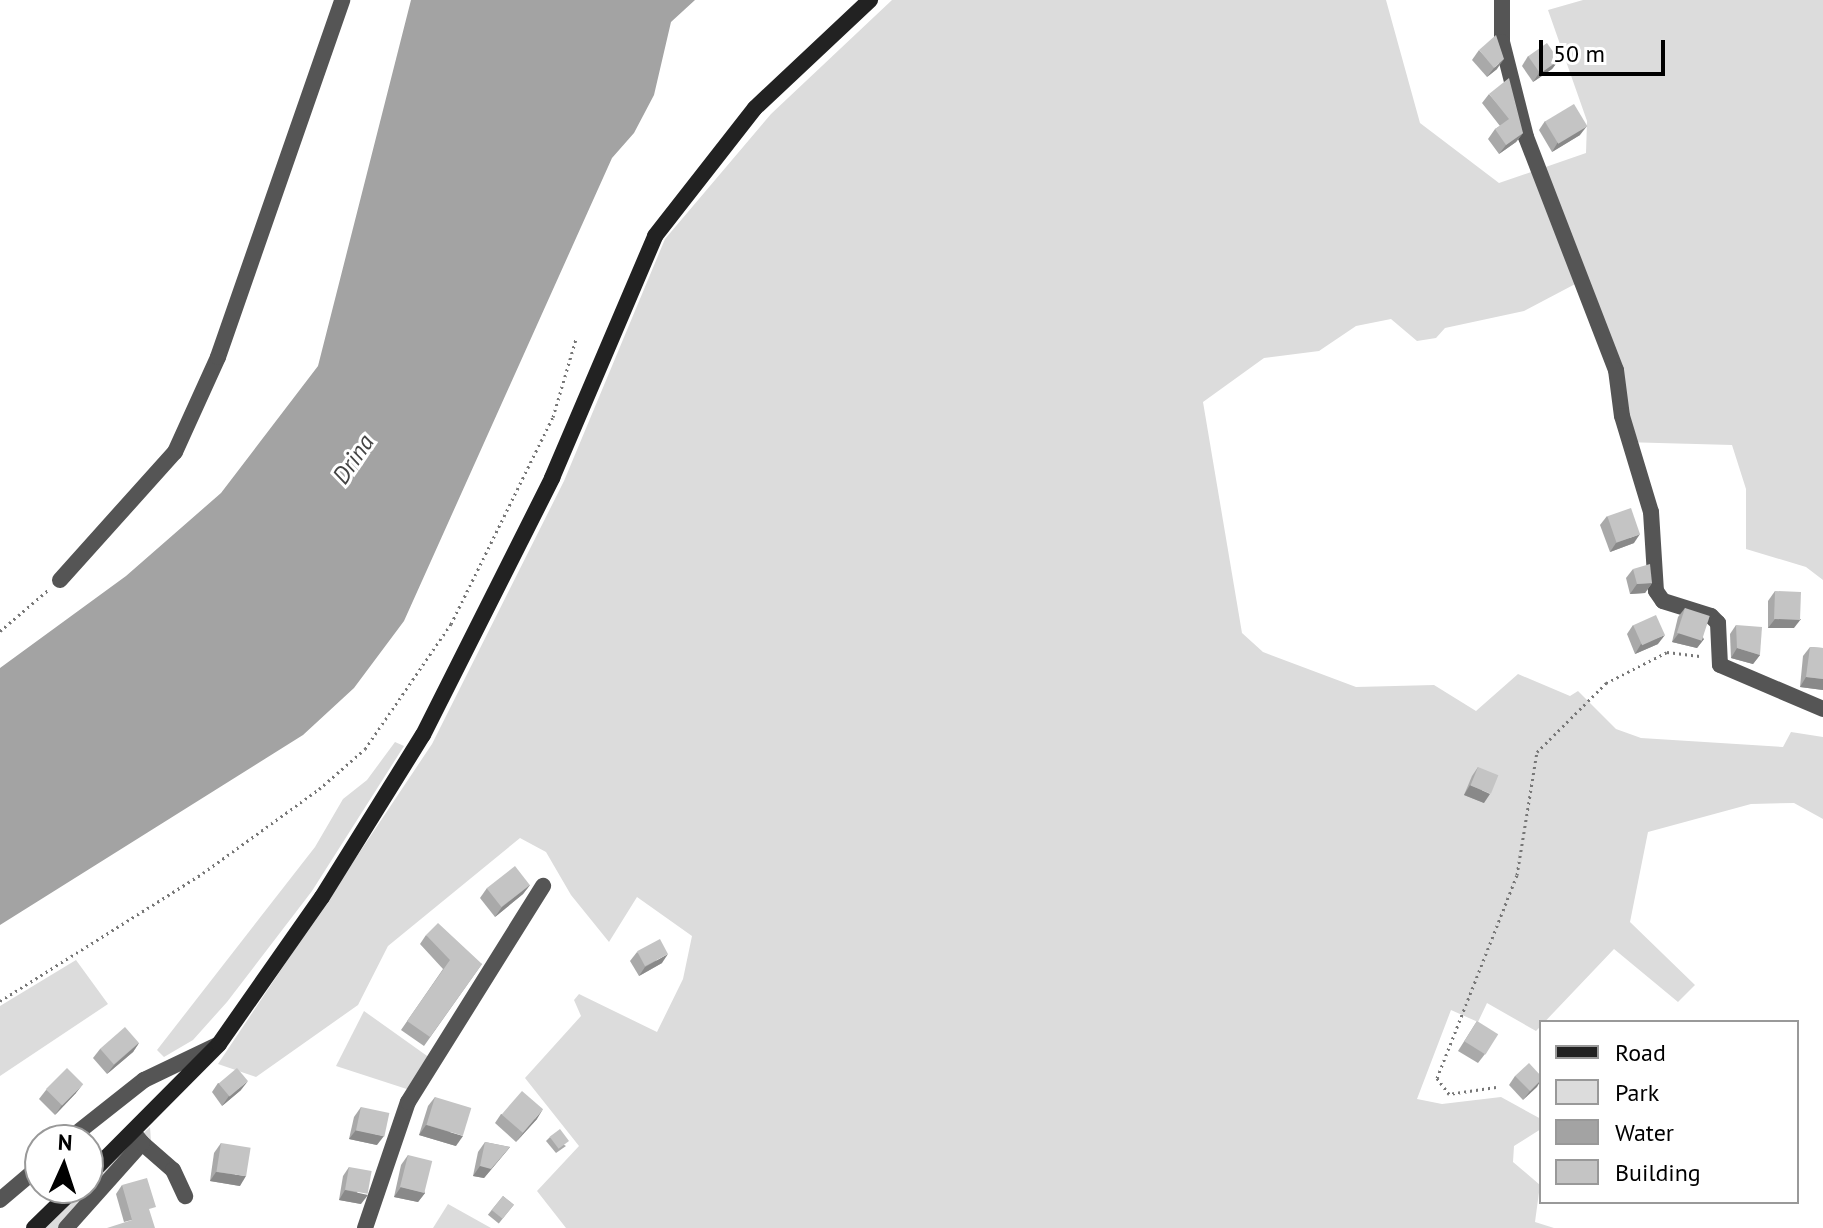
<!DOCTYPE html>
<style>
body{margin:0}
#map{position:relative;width:1823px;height:1228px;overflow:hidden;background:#fff;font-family:"PT Sans",sans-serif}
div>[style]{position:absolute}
.green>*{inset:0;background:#dcdcdc}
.water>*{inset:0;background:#a3a3a3}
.path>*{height:3px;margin-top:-1.5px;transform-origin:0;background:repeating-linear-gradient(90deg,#777 0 2px,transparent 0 6px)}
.street>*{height:16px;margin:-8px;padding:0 8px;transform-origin:8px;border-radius:8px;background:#555}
.secondary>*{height:16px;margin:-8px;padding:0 8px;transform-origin:8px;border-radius:8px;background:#222}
.wall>*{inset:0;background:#a9a9a9;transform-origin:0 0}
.shaded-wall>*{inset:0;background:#898989}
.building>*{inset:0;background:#c4c4c4;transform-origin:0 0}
span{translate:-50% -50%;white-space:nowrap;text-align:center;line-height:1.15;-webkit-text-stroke:6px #fff;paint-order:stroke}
.water-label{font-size:24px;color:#444;font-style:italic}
.legend{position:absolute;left:1539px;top:1020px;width:260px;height:184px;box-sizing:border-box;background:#fff;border:2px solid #999;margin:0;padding:10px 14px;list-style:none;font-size:24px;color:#000}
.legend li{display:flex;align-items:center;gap:16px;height:40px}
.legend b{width:40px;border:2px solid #999}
.north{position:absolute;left:24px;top:1124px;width:80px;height:80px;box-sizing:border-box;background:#fff;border:2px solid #999;border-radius:50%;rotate:3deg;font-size:22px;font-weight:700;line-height:32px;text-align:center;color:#000}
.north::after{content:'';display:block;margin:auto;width:28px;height:36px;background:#000;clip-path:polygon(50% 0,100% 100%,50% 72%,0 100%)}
.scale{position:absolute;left:1539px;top:40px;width:126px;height:36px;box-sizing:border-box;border:4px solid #000;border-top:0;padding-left:10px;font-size:24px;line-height:28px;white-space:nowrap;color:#000;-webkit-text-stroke:6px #fff;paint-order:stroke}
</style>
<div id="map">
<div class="green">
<div style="clip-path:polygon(892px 0,1386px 0,1420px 123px,1499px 183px,1586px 153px,1587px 121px,1548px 10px,1583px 0,1823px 0,1823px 580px,1806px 567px,1746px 549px,1746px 489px,1732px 445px,1623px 442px,1610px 372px,1579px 282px,1524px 311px,1445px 328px,1436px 338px,1417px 341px,1391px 319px,1356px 326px,1319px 351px,1264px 358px,1203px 402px,1242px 633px,1263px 652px,1356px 687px,1434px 685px,1476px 711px,1518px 674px,1570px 696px,1578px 691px,1616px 729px,1641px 738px,1783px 747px,1791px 732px,1823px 737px,1823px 819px,1794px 803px,1751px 804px,1648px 832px,1630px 922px,1695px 985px,1678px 1002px,1614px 949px,1536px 1031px,1487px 1003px,1478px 1022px,1451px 1010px,1417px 1099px,1442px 1104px,1501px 1097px,1541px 1119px,1541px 1129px,1514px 1146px,1513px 1162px,1540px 1185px,1535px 1222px,1554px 1228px,566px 1228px,537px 1191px,579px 1146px,525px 1078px,581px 1016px,574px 1000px,579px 994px,657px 1032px,683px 979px,692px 936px,637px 897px,609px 942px,571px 895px,546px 852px,520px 838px,388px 946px,358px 1005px,256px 1077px,218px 1064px,432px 744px,564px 481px,665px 239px,771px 114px)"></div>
<div style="clip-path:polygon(395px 742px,404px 746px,312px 891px,227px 1002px,193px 1040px,164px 1057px,157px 1050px,315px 847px,343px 799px,367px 780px)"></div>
<div style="clip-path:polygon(76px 960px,108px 1004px,0 1076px,0 1006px)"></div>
<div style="clip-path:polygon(364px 1011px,437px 1063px,419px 1093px,336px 1066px)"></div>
<div style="clip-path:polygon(150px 1127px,151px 1141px,73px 1228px,43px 1228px)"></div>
<div style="clip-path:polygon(448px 1204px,491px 1228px,433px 1228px)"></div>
</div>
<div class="water">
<div style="clip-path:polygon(411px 0,695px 0,671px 22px,654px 95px,634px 133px,612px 158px,404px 621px,354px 688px,303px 735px,0 925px,0 668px,126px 576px,221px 493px,318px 366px)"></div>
</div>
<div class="path">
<div style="left:0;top:631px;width:63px;rotate:-40.5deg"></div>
<div style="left:0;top:1001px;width:240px;rotate:-32.2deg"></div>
<div style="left:203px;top:873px;width:143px;rotate:-35.9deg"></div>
<div style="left:319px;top:789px;width:61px;rotate:-41deg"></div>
<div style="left:365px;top:749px;width:152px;rotate:-55.5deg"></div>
<div style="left:451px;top:624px;width:231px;rotate:-63.8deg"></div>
<div style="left:553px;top:417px;width:81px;rotate:-73.6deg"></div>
<div style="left:1496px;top:1087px;width:48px;rotate:171.5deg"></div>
<div style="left:1449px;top:1094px;width:20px;rotate:-127deg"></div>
<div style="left:1437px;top:1078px;width:218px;rotate:-68.5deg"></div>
<div style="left:1517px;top:875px;width:125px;rotate:-80.8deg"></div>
<div style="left:1537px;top:752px;width:98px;rotate:-45deg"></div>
<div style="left:1606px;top:683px;width:68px;rotate:-26.9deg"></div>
<div style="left:1667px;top:652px;width:35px;rotate:7deg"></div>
</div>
<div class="street">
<div style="left:1502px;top:0;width:42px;rotate:90deg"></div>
<div style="left:1502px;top:42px;width:98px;rotate:75.8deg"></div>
<div style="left:1526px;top:137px;width:250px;rotate:68.9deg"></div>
<div style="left:1616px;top:370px;width:46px;rotate:82.6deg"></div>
<div style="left:1622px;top:416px;width:100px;rotate:73.2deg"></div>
<div style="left:1651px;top:512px;width:79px;rotate:86.4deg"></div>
<div style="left:1656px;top:591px;width:12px;rotate:55deg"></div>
<div style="left:1663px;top:601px;width:50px;rotate:17.4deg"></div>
<div style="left:1711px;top:616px;width:10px;rotate:45deg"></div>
<div style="left:1718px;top:623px;width:42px;rotate:87.3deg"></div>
<div style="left:1720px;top:665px;width:112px;rotate:23.1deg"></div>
<div style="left:60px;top:580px;width:172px;rotate:-48.1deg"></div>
<div style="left:175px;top:452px;width:104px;rotate:-65.6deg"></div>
<div style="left:218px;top:357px;width:378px;rotate:-70.8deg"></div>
<div style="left:68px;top:1140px;width:97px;rotate:-38.3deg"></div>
<div style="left:144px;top:1080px;width:83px;rotate:-25.6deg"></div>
<div style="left:142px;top:1143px;width:41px;rotate:41.1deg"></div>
<div style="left:173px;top:1170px;width:29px;rotate:65deg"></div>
<div style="left:0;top:1200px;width:52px;rotate:-40.4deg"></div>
<div style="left:66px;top:1228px;width:114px;rotate:-48.2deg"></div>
<div style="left:142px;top:1143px;width:14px;rotate:-129deg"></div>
<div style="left:365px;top:1228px;width:133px;rotate:-71.2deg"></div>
<div style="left:408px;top:1102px;width:255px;rotate:-58deg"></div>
</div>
<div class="secondary">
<div style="left:88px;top:1176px;width:186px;rotate:-45.2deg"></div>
<div style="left:219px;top:1044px;width:179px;rotate:-55deg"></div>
<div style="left:322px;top:897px;width:191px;rotate:-58.1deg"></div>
<div style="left:423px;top:735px;width:288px;rotate:-63.3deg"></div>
<div style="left:552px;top:478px;width:263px;rotate:-66.9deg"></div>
<div style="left:655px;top:236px;width:162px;rotate:-52deg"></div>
<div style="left:755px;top:108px;width:158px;rotate:-43.2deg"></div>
<div style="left:34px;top:1228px;width:57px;rotate:-44.3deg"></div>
</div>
<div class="wall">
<div style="clip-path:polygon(1479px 50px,1497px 69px,1487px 77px,1472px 60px)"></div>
<div style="clip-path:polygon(1528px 56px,1559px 60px,1552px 69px,1533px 82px,1522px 66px)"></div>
<div style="clip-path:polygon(1489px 94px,1523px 133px,1516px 142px,1499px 154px,1488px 139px,1495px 129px,1500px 126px,1482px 103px)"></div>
<div style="clip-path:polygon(1545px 121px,1580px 135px,1552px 152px,1539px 130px)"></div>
<div style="clip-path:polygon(1607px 516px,1634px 543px,1610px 552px,1600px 525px)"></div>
<div style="clip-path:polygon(1633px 569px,1652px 583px,1645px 593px,1630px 594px,1626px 578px)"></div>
<div style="clip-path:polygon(1775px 591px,1794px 628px,1768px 628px,1768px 601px)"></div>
<div style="clip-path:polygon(1685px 608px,1704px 639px,1697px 648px,1672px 642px,1678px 617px)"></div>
<div style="clip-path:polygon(1633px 625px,1658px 644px,1635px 654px,1627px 634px)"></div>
<div style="clip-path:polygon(1736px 625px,1760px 655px,1753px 664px,1731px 658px,1730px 634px)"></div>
<div style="clip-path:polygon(1810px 647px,1823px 648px,1823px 690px,1800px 687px,1803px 656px)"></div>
<div style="clip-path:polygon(1478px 767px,1484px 803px,1464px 795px,1472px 776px)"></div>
<div style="clip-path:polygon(530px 885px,523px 894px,495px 917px,480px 898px,487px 888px)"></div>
<div style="clip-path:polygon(426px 935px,482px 964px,424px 1046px,401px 1030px,443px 969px,420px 944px)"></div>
<div style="clip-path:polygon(637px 952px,662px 963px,639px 976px,630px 961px)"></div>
<div style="clip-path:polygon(1477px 1021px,1485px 1054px,1478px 1063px,1458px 1051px)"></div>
<div style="clip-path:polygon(139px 1043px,133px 1052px,107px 1074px,93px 1058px,100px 1049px)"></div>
<div style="clip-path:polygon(1515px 1076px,1541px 1076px,1541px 1081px,1523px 1100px,1509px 1085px)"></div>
<div style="clip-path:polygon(218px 1083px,241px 1090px,222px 1106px,212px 1092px)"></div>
<div style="clip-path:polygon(46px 1090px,76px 1093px,55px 1115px,39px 1099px)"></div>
<div style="clip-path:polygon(435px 1097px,456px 1146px,419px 1135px,428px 1106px)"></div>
<div style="clip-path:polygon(361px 1107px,377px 1145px,349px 1139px,354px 1117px)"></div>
<div style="clip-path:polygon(501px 1114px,537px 1119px,516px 1142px,495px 1123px)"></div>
<div style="clip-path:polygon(550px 1137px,566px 1146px,556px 1153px,546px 1141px)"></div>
<div style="clip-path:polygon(485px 1142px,510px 1147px,484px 1178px,473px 1176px,478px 1152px)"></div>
<div style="clip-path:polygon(221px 1143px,240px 1186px,210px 1181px,214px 1153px)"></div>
<div style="clip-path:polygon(408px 1155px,425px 1193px,418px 1202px,394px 1197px,401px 1165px)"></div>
<div style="clip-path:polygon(349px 1167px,361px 1204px,339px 1200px,343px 1176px)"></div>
<div style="clip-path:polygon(122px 1185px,150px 1215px,124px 1222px,116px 1194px)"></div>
<div style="left:503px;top:1196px;width:14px;height:24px;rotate:39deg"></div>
</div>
<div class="shaded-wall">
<div style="clip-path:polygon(1504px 59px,1497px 69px,1487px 77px,1494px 68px)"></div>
<div style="clip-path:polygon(1559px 60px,1552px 69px,1533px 82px,1539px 73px)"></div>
<div style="clip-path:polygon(1587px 126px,1580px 135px,1552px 152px,1558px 142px)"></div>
<div style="clip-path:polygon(1523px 133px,1516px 142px,1499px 154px,1506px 145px)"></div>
<div style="clip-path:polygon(1640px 534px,1634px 543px,1610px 552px,1616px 543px)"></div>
<div style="clip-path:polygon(1652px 583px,1645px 593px,1630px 594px,1637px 584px)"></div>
<div style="clip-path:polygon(1775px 619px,1801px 619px,1794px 628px,1768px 628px)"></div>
<div style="clip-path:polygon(1679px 633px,1704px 639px,1697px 648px,1672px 642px)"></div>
<div style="clip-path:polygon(1665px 635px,1658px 644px,1635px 654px,1641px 644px)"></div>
<div style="clip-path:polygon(1737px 648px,1760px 655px,1753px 664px,1731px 658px)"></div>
<div style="clip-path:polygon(1806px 677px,1823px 679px,1823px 690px,1800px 687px)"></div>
<div style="clip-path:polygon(1470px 785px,1490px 794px,1484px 803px,1464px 795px)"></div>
<div style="clip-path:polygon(530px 885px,523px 894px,495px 917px,502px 907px)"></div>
<div style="clip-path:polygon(668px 954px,662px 963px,639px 976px,645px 967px)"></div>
<div style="clip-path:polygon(139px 1043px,133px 1052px,107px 1074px,114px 1065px)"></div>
<div style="clip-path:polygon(1541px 1080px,1537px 1087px,1523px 1100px,1530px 1091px)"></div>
<div style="clip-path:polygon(248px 1081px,241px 1090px,222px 1106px,229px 1096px)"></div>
<div style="clip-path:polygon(83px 1084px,76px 1093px,55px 1115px,62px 1105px)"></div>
<div style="clip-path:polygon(543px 1109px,537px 1119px,516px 1142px,523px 1133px)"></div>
<div style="clip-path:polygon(426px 1125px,463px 1136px,456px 1146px,419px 1135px)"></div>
<div style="clip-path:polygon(356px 1130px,384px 1136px,377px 1145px,349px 1139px)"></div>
<div style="clip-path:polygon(510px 1147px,484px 1178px,473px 1176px,480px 1166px)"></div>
<div style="clip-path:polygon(216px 1172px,246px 1176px,240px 1186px,210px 1181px)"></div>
<div style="clip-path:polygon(401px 1187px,425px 1193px,418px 1202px,394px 1197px)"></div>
<div style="clip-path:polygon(345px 1190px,368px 1195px,361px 1204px,339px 1200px)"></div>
</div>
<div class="building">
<div style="clip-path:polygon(1496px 35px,1504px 59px,1494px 68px,1479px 50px)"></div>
<div style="left:1547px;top:43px;width:21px;height:23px;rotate:55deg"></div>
<div style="clip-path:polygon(1509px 78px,1523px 133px,1506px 145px,1495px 129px,1509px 119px,1489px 94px)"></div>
<div style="left:1574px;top:104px;width:26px;height:34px;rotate:59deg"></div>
<div style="left:1631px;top:508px;width:28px;height:25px;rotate:71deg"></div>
<div style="clip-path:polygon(1650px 564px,1652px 583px,1637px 584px,1633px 569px)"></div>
<div style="left:1775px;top:591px;width:26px;height:28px;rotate:2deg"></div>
<div style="left:1685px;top:608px;width:26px;height:26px;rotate:18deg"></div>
<div style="left:1656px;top:615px;width:22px;height:25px;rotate:66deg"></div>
<div style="clip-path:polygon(1736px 625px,1762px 627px,1760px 655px,1737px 648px)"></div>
<div style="clip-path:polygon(1810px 647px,1823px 648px,1823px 679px,1806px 677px)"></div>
<div style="left:1478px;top:767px;width:22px;height:20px;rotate:22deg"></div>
<div style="left:515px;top:866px;width:24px;height:36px;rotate:52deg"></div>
<div style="clip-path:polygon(438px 923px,482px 964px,430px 1037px,407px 1021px,450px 960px,426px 935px)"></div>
<div style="left:660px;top:939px;width:17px;height:26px;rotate:62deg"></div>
<div style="left:1477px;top:1021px;width:25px;height:24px;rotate:32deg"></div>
<div style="left:125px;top:1027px;width:21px;height:33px;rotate:49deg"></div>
<div style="clip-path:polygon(1529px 1063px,1541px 1076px,1541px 1080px,1530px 1091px,1515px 1076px)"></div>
<div style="left:67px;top:1068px;width:23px;height:30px;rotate:45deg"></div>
<div style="left:237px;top:1068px;width:17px;height:24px;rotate:50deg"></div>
<div style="left:522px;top:1091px;width:28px;height:31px;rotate:41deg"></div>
<div style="left:435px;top:1097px;width:38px;height:29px;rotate:17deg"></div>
<div style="left:361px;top:1107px;width:29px;height:24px;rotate:12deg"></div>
<div style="left:560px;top:1129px;width:15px;height:13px;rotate:53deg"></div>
<div style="clip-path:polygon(485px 1142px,510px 1147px,491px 1169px,480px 1166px)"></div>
<div style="left:221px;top:1143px;width:30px;height:29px;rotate:9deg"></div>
<div style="left:408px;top:1155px;width:25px;height:33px;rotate:14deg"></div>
<div style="left:349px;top:1167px;width:23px;height:23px;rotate:10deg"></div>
<div style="clip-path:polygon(147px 1178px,156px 1207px,149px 1209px,155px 1228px,107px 1228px,132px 1220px,122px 1185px)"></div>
<div style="left:503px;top:1196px;width:14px;height:18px;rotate:39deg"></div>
</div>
<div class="water-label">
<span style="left:353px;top:459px;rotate:-56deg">Drina</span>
</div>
<ul class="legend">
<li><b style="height:10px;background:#222"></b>Road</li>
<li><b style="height:22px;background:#dcdcdc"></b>Park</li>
<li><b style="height:22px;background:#a3a3a3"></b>Water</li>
<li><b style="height:22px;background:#c4c4c4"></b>Building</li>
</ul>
<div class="north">N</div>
<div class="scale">50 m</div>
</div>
